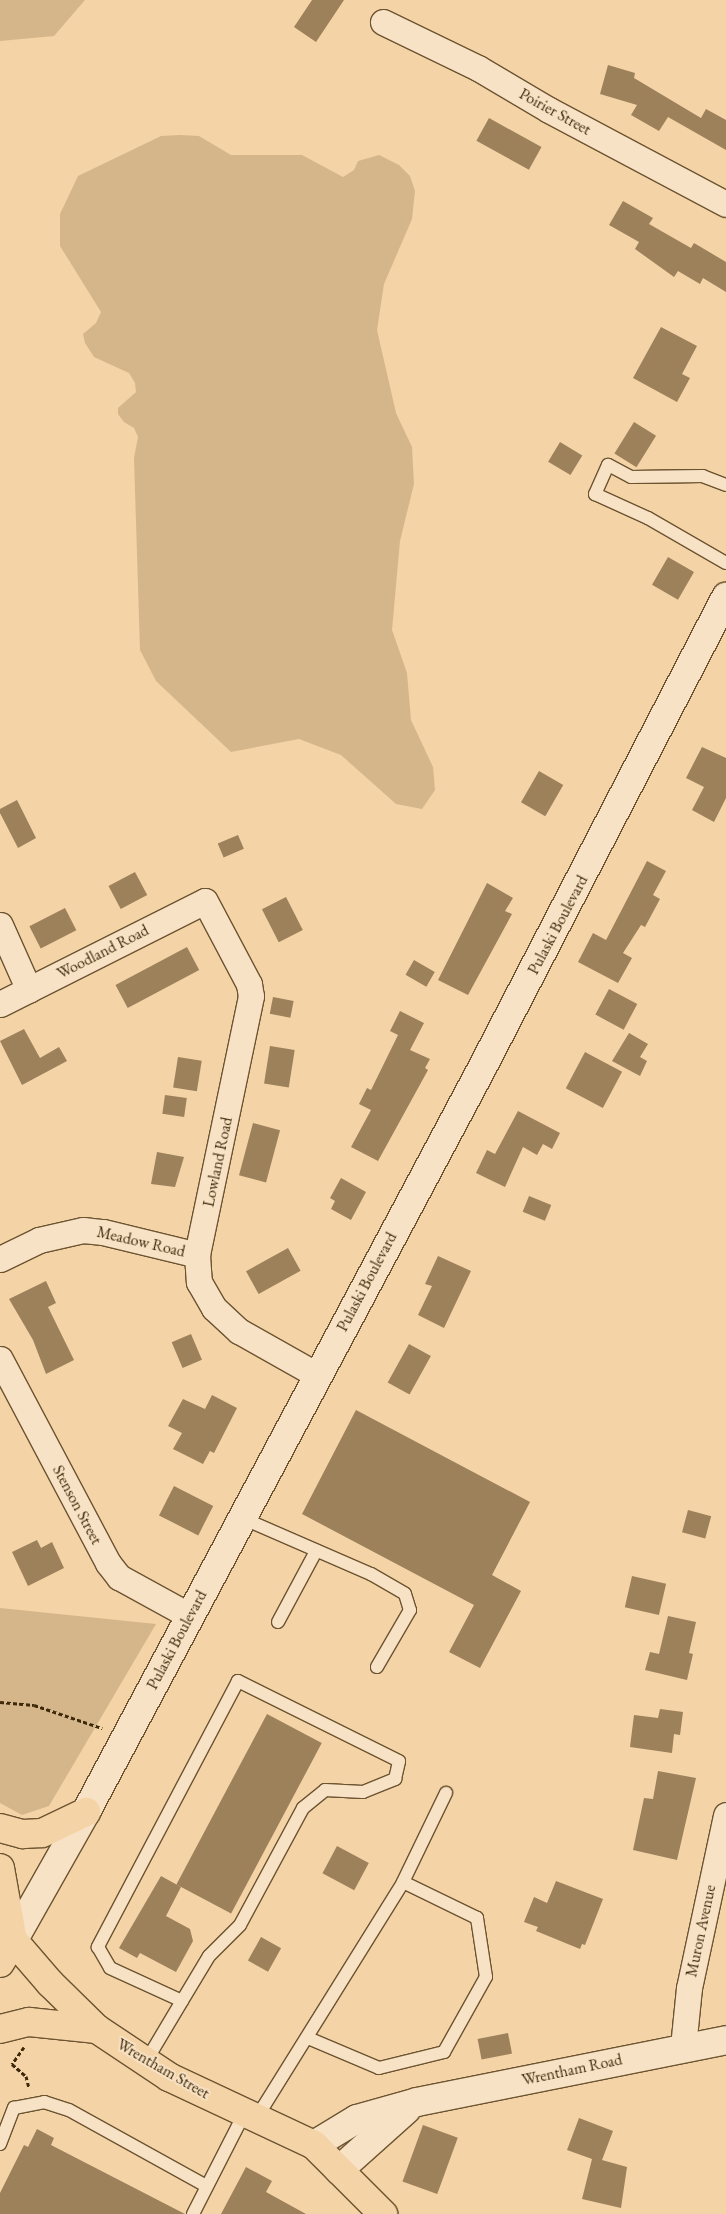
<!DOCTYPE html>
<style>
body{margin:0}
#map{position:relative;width:726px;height:2214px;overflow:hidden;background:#f4d3a6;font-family:"EB Garamond",serif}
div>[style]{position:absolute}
.green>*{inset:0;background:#d5b68b}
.building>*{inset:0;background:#9d815b;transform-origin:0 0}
.path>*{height:3px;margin-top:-1.5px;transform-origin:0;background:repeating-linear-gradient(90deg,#3e290a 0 4px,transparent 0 6.5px)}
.roads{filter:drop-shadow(1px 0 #6c5431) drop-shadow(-1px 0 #6c5431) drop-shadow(0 1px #6c5431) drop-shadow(0 -1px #6c5431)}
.lane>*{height:12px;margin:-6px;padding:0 6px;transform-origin:6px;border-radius:6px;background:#f8e2c5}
.street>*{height:25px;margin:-12.5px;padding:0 12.5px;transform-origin:12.5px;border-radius:12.5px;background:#f8e2c5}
.secondary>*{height:28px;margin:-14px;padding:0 14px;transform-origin:14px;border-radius:14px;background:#f8e2c5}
.primary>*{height:28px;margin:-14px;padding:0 14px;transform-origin:14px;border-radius:14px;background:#f4d3a6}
span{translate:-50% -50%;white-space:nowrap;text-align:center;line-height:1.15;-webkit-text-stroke:4px #f8e2c5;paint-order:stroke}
.street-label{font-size:16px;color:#3e290a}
</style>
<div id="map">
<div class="green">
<div style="clip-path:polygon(0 0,85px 0,54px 36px,0 41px)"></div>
<div style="clip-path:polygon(180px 135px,199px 136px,231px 155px,302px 155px,343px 177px,354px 170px,358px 161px,379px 155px,399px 165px,410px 176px,415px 191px,412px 219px,384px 284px,377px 330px,396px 413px,412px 447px,414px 484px,400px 541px,392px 630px,407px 673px,411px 720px,433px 767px,435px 790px,422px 809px,396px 804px,341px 755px,299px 739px,231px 752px,156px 681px,140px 650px,134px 458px,138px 437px,134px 428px,124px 422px,118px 414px,118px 408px,136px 392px,135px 383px,129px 373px,94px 357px,85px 343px,83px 334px,96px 323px,101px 312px,60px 246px,60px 214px,78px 176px,161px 136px)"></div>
<div style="clip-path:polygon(0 1608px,156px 1624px,49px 1806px,22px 1815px,0 1803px)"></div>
</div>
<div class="building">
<div style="clip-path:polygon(312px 0,344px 0,316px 42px,294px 27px)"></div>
<div style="clip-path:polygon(608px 65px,635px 73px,634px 78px,701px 118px,706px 109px,726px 120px,726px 150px,668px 117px,659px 131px,631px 115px,637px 105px,600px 94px)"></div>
<div style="left:489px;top:118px;width:60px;height:26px;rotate:29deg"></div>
<div style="clip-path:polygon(623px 201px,653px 218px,649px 224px,691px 248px,694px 243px,726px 262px,726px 292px,703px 278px,700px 284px,678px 271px,674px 277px,635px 249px,639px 242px,609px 225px)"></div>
<div style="clip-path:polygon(661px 327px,697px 346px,682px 374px,690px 378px,677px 402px,633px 378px)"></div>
<div style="left:634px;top:422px;width:26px;height:37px;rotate:32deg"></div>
<div style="left:560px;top:442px;width:26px;height:23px;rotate:31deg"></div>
<div style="left:668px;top:557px;width:30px;height:32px;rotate:30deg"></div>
<div style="clip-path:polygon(702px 747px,726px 758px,726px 798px,714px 822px,692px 810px,704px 787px,686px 778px)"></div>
<div style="left:539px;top:771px;width:28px;height:36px;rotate:30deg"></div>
<div style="clip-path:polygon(17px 800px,36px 838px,18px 848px,0 813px,0 809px)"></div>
<div style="left:238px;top:835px;width:15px;height:22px;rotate:67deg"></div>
<div style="clip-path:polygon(647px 861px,666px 871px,653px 895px,660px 899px,645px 927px,641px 925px,623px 953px,632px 958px,618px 983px,578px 962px,593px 933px,606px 940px)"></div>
<div style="left:135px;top:872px;width:26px;height:30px;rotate:62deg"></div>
<div style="clip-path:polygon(487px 883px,513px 898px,505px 911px,512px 914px,468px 995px,438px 980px)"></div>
<div style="left:286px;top:897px;width:37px;height:27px;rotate:63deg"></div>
<div style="left:65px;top:908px;width:25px;height:40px;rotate:63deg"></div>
<div style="left:187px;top:947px;width:26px;height:81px;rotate:62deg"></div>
<div style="left:414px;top:960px;width:24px;height:17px;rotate:30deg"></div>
<div style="left:609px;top:989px;width:32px;height:29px;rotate:28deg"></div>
<div style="left:273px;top:997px;width:21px;height:17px;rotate:11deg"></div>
<div style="clip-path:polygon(400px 1011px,424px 1023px,410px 1050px,430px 1059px,425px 1068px,428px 1070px,378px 1161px,351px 1147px,371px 1110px,359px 1104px,367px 1088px,371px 1090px,398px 1035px,390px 1031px)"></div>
<div style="clip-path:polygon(24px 1029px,40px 1058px,59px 1047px,67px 1061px,22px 1085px,0 1041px)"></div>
<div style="clip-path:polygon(629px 1033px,648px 1044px,640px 1057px,647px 1061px,640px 1076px,612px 1061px)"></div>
<div style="left:270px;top:1046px;width:25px;height:38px;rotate:9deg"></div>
<div style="left:585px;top:1052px;width:42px;height:41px;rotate:28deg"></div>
<div style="left:178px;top:1057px;width:24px;height:31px;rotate:9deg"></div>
<div style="left:165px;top:1095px;width:22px;height:19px;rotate:8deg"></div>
<div style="clip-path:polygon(518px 1111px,560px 1133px,552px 1149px,543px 1144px,537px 1155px,523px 1147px,505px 1187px,476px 1173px,487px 1150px,495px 1154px)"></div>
<div style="left:253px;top:1123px;width:28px;height:54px;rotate:15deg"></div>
<div style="clip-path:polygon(157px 1152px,184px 1157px,175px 1187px,151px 1184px)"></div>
<div style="clip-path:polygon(341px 1178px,366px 1192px,351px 1220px,331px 1209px,335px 1201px,330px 1198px)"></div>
<div style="left:529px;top:1196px;width:24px;height:17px;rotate:22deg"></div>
<div style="left:288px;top:1248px;width:26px;height:48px;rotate:61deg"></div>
<div style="clip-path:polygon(438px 1256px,471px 1271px,444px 1328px,418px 1315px,432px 1286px,425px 1284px)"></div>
<div style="clip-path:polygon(46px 1281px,56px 1303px,48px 1307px,74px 1360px,46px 1374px,33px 1340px,9px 1299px)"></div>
<div style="left:191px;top:1334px;width:28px;height:21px;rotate:67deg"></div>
<div style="left:409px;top:1344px;width:25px;height:44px;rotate:29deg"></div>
<div style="clip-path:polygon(212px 1395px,237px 1408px,214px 1453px,210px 1451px,203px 1464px,173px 1449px,182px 1433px,168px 1426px,183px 1399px,205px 1409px)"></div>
<div style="clip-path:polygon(356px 1410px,530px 1502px,492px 1575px,521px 1591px,480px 1668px,449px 1652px,474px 1605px,302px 1514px)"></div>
<div style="left:174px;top:1486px;width:44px;height:33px;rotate:27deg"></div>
<div style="left:688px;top:1510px;width:24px;height:23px;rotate:15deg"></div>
<div style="clip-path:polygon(37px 1540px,41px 1548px,52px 1542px,64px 1568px,28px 1586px,12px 1552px)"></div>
<div style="left:632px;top:1576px;width:35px;height:32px;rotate:13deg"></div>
<div style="clip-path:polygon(668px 1616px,696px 1622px,689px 1653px,693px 1654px,687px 1680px,645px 1670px,650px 1652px,659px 1654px)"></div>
<div style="clip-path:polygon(660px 1709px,683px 1712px,680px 1735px,674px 1734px,672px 1753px,630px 1747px,634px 1715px,658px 1718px)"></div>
<div style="left:267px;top:1714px;width:62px;height:193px;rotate:28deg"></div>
<div style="clip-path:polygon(658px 1771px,696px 1778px,677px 1860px,633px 1850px,644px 1798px,653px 1799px)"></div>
<div style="left:337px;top:1846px;width:36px;height:31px;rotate:28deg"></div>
<div style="clip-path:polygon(161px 1876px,181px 1887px,166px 1916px,190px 1929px,193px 1941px,176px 1972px,140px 1953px,137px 1958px,119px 1948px)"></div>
<div style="clip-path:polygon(556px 1881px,603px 1899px,585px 1945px,582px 1944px,580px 1949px,536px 1931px,538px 1927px,524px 1922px,534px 1897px,547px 1903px)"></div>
<div style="left:261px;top:1937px;width:23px;height:27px;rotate:29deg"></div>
<div style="left:508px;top:2033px;width:21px;height:31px;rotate:79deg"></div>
<div style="clip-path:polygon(579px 2118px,613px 2131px,602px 2160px,627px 2167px,621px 2208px,582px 2199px,592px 2159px,567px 2150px)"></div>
<div style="left:423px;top:2125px;width:37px;height:60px;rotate:20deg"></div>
<div style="clip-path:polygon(37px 2129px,54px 2138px,51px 2145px,185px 2214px,0 2214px,0 2193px,24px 2145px,28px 2147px)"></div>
<div style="clip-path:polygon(246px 2167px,272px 2181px,266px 2192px,306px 2214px,221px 2214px)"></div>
</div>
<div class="path">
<div style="left:0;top:1702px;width:34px;rotate:5deg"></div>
<div style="left:34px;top:1705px;width:72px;rotate:18.7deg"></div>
<div style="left:24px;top:2047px;width:21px;rotate:125deg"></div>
<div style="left:12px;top:2064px;width:18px;rotate:41deg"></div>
<div style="left:26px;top:2076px;width:12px;rotate:76deg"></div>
</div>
<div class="roads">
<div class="lane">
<div style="left:726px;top:485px;width:25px;rotate:-159deg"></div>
<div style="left:703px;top:476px;width:72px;rotate:179.2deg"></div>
<div style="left:631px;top:477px;width:26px;rotate:-152deg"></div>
<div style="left:608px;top:465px;width:32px;rotate:114deg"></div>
<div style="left:595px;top:494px;width:58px;rotate:24.4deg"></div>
<div style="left:648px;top:518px;width:90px;rotate:30deg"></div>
<div style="left:242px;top:1518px;width:141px;rotate:23.5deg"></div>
<div style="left:371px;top:1574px;width:39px;rotate:30deg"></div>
<div style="left:405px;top:1594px;width:17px;rotate:73deg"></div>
<div style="left:410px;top:1610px;width:66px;rotate:120.1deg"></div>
<div style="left:278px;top:1622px;width:81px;rotate:-61.8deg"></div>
<div style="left:308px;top:2038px;width:77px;rotate:22.9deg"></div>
<div style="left:379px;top:2068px;width:67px;rotate:-13.8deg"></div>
<div style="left:444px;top:2052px;width:86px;rotate:-60.8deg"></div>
<div style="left:486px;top:1977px;width:60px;rotate:-98.7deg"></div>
<div style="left:477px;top:1918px;width:82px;rotate:-154.1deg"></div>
<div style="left:145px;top:2063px;width:72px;rotate:-59.2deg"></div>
<div style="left:182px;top:2001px;width:52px;rotate:-59deg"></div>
<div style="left:209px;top:1956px;width:44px;rotate:-45deg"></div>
<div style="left:240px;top:1925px;width:133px;rotate:-61.7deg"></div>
<div style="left:303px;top:1808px;width:28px;rotate:-39deg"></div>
<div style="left:325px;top:1790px;width:38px;rotate:3deg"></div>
<div style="left:363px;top:1792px;width:35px;rotate:-22deg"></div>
<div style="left:395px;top:1779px;width:18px;rotate:-77deg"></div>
<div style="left:399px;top:1761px;width:180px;rotate:-153.6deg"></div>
<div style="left:238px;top:1681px;width:301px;rotate:117.8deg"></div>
<div style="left:98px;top:1947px;width:24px;rotate:60deg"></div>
<div style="left:110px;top:1968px;width:79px;rotate:24.6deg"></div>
<div style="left:257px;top:2117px;width:277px;rotate:-58.1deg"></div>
<div style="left:403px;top:1882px;width:99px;rotate:-64.2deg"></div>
<div style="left:0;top:2144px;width:39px;rotate:-69deg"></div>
<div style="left:14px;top:2108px;width:31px;rotate:-11deg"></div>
<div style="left:44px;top:2102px;width:26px;rotate:18deg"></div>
<div style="left:69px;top:2110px;width:157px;rotate:29deg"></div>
<div style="left:193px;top:2214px;width:114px;rotate:-63deg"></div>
</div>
<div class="street">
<div style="left:383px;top:22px;width:106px;rotate:25.8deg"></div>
<div style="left:478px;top:68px;width:82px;rotate:30.6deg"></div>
<div style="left:549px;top:110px;width:200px;rotate:28deg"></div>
<div style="left:0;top:925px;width:71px;rotate:66deg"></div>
<div style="left:0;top:1004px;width:229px;rotate:-26.7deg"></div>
<div style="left:205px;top:901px;width:94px;rotate:62.1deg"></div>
<div style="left:249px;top:984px;width:12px;rotate:81deg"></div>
<div style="left:251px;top:996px;width:265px;rotate:101.8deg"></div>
<div style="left:197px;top:1255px;width:27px;rotate:86deg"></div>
<div style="left:199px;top:1282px;width:30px;rotate:60deg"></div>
<div style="left:214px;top:1308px;width:34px;rotate:43deg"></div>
<div style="left:239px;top:1331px;width:90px;rotate:29.4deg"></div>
<div style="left:0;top:1259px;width:43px;rotate:-26deg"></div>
<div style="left:39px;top:1240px;width:45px;rotate:-12.8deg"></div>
<div style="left:83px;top:1230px;width:20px;rotate:6deg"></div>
<div style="left:103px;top:1232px;width:97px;rotate:13.7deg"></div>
<div style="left:0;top:1359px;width:231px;rotate:62.1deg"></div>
<div style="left:108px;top:1563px;width:18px;rotate:52deg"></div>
<div style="left:119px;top:1577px;width:81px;rotate:28.8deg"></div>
<div style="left:683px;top:2047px;width:59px;rotate:-84.2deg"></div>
<div style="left:689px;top:1988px;width:177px;rotate:-77.9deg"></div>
</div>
<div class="secondary">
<div style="left:13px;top:1941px;width:148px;rotate:-60.5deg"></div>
<div style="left:86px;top:1812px;width:841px;rotate:-61.97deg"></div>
<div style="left:481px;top:1070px;width:533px;rotate:-62.62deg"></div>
<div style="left:314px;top:2145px;width:50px;rotate:-31.2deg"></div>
<div style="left:357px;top:2119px;width:62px;rotate:-15.8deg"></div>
<div style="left:417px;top:2102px;width:315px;rotate:-11.3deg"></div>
<div style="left:339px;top:2170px;width:90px;rotate:-41.8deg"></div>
</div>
<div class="primary">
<div style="left:0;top:1828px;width:24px;rotate:15deg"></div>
<div style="left:23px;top:1834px;width:19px;rotate:-3deg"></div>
<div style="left:42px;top:1833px;width:49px;rotate:-25.5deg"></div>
<div style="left:0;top:1868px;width:74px;rotate:79.9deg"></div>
<div style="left:0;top:1925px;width:77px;rotate:49.2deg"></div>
<div style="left:50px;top:1983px;width:66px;rotate:44.4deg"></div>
<div style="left:97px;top:2029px;width:87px;rotate:33.7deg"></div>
<div style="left:169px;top:2077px;width:160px;rotate:25.1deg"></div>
<div style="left:314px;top:2145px;width:98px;rotate:45deg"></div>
<div style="left:0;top:1963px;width:26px;rotate:-59deg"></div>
<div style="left:0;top:2029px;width:30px;rotate:-14deg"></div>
<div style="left:29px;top:2022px;width:68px;rotate:5.9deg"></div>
</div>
</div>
<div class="street-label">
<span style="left:555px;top:112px;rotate:29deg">Poirier Street</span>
<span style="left:558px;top:925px;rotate:-62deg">Pulaski Boulevard</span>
<span style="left:103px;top:952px;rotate:-27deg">Woodland Road</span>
<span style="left:218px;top:1162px;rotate:-78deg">Lowland Road</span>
<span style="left:141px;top:1242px;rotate:13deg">Meadow Road</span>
<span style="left:367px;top:1282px;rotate:-62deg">Pulaski Boulevard</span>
<span style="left:77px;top:1505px;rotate:62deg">Stenson Street</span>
<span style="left:177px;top:1640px;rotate:-62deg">Pulaski Boulevard</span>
<span style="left:701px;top:1931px;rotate:-78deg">Muron Avenue</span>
<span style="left:163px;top:2069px;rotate:30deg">Wrentham Street</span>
<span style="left:572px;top:2070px;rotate:-12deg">Wrentham Road</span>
</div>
</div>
